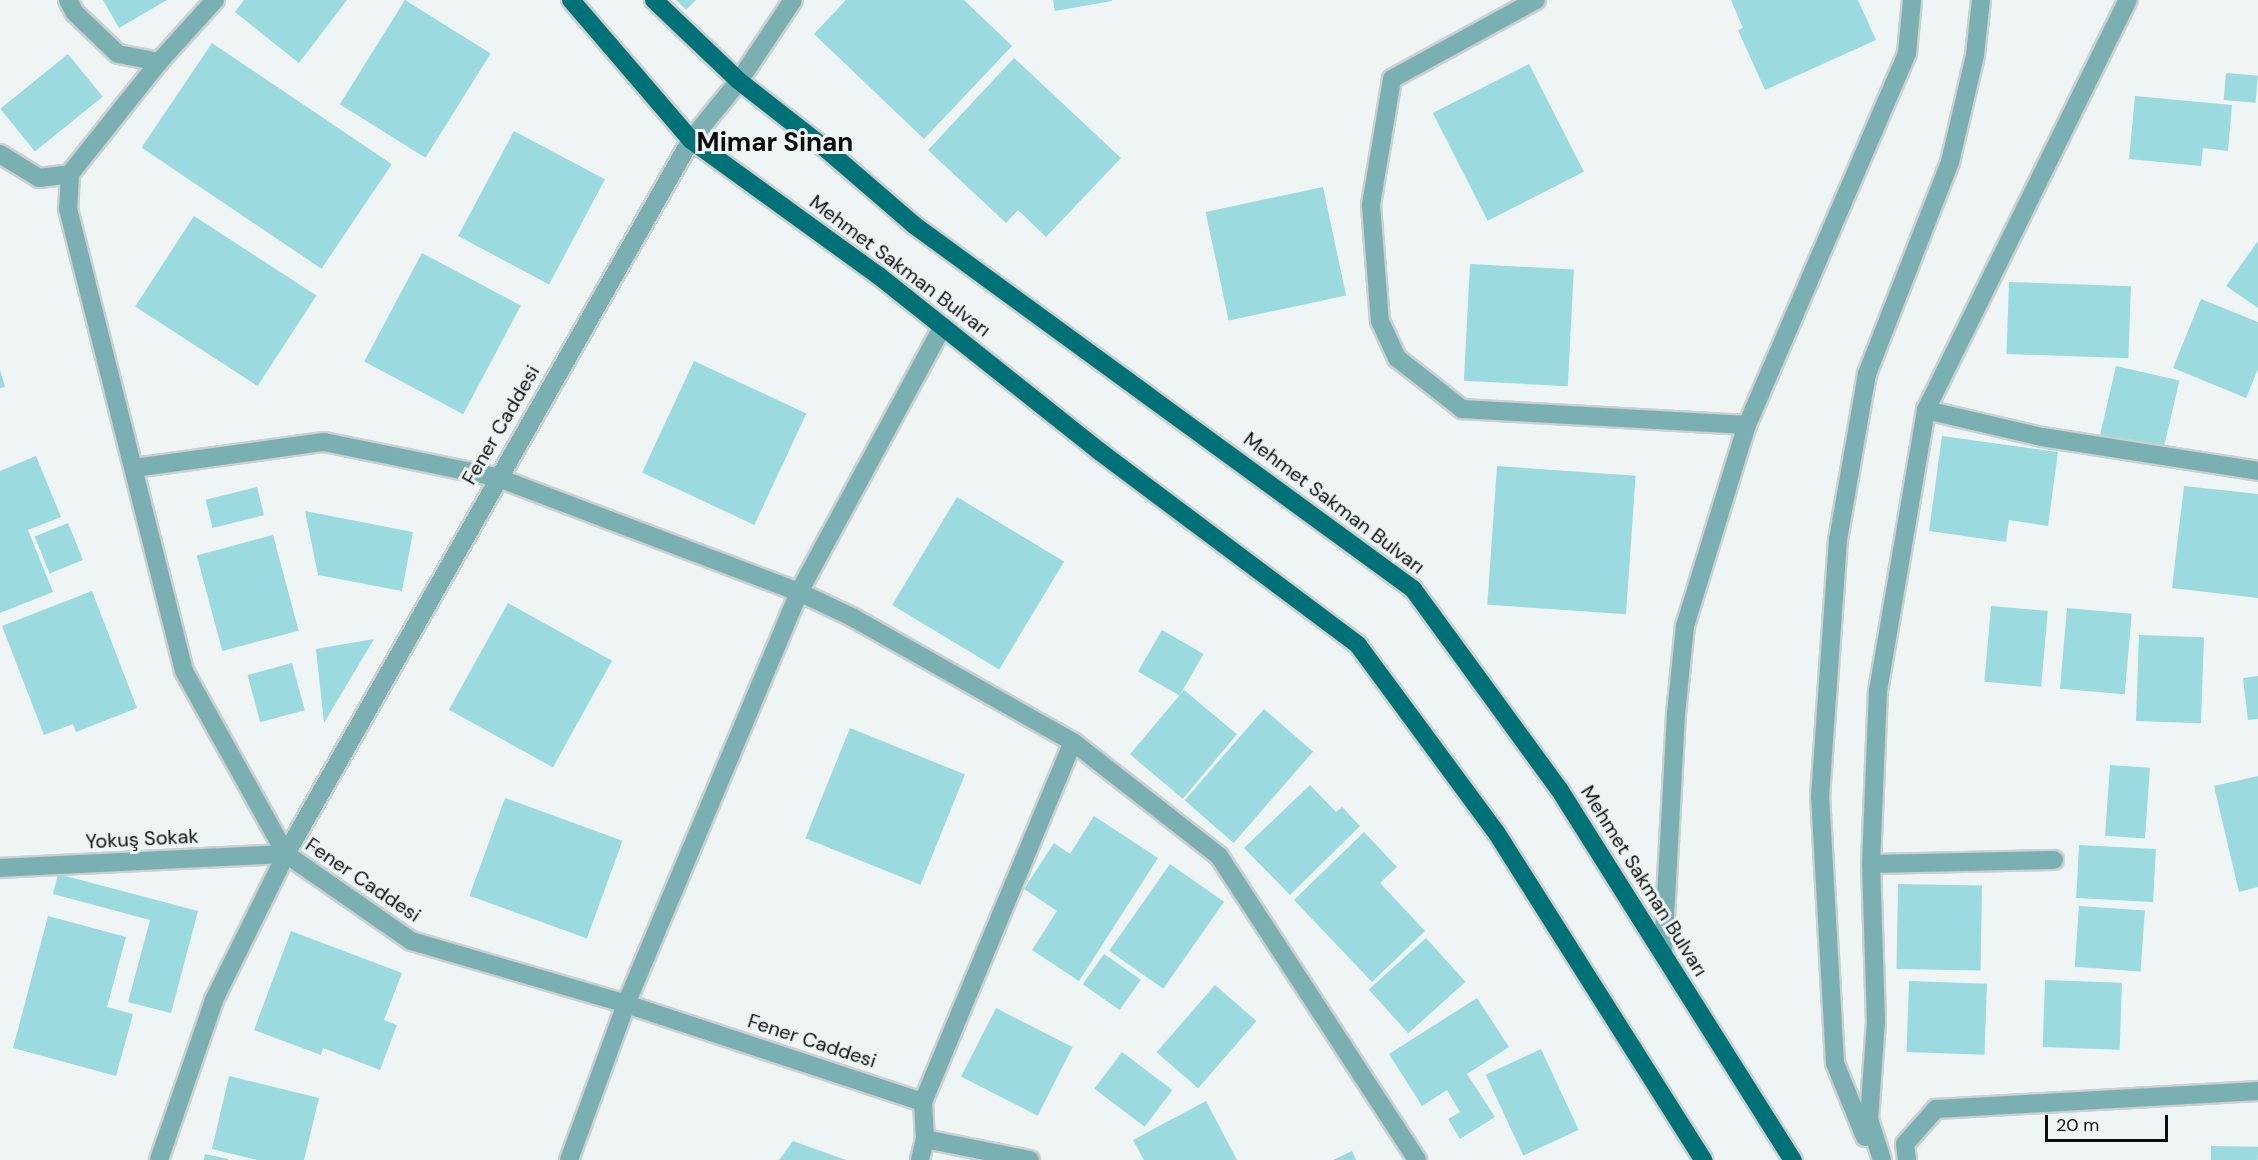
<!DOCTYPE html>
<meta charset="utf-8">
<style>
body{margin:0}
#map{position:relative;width:2258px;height:1160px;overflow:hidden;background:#eff5f5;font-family:"DM Sans",sans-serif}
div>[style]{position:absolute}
.building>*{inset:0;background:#9bdbdf;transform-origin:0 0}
.roads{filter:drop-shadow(2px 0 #cbd0d0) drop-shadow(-2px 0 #cbd0d0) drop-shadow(0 2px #cbd0d0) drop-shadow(0 -2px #cbd0d0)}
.minor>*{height:18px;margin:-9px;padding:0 9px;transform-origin:9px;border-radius:9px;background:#7ab0b2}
.major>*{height:18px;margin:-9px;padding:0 9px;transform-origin:9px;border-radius:9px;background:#007277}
span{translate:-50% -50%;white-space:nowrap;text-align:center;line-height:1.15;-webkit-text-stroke:6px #eff5f5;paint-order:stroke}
.street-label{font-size:20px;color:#0b0c0c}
.district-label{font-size:26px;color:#0b0c0c;font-weight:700}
.scale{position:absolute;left:2045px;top:1115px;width:123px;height:27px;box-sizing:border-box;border:3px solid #0b0c0c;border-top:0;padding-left:8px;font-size:18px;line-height:21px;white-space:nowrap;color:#0b0c0c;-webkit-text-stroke:4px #eff5f5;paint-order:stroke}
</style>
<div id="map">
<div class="building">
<div style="clip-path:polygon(103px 0,167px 0,119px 28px)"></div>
<div style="clip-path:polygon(244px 0,347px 0,299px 63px,235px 12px)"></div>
<div style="left:405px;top:0;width:101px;height:123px;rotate:32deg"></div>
<div style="clip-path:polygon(676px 0,696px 0,686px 10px)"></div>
<div style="clip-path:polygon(846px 0,964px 0,1012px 46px,924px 139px,814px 34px)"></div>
<div style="clip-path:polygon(1053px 0,1112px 0,1112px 1px,1055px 11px)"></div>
<div style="clip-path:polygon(1731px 0,1858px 0,1876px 40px,1765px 90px,1738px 30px,1743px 28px)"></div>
<div style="left:212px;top:43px;width:217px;height:126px;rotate:34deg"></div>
<div style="left:68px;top:54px;width:55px;height:87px;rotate:51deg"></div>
<div style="clip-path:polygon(1014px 58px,1121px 158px,1046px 237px,1018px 210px,1006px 223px,928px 150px)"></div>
<div style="left:1529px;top:64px;width:121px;height:108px;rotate:63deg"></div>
<div style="left:2226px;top:73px;width:32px;height:27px;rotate:5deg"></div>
<div style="clip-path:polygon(2135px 96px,2232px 105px,2228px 151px,2203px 148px,2201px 166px,2129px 159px)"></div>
<div style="left:514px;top:131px;width:103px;height:119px;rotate:28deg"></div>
<div style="left:1323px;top:187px;width:111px;height:120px;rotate:78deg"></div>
<div style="left:194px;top:216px;width:146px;height:108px;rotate:33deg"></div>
<div style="clip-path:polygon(2258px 241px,2258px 308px,2226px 286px)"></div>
<div style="left:422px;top:253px;width:112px;height:123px;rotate:28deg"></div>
<div style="left:1470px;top:264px;width:104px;height:117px;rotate:3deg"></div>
<div style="left:2009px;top:282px;width:122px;height:72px;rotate:2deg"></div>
<div style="clip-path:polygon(2201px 299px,2258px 322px,2258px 369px,2246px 398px,2173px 368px)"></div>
<div style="left:694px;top:361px;width:124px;height:123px;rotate:25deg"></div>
<div style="left:2116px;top:366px;width:65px;height:75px;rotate:13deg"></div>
<div style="clip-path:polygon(0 370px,5px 387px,0 388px)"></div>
<div style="clip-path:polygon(1942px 436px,2058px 452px,2048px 526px,2009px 520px,2006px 542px,1929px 531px)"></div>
<div style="clip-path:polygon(36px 456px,61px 517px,28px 530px,53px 592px,0 613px,0 471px)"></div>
<div style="left:1497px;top:466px;width:139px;height:139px;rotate:4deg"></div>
<div style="clip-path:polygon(2184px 486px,2258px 494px,2258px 598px,2172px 588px)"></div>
<div style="left:257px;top:487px;width:29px;height:53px;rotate:76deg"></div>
<div style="left:957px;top:497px;width:125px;height:126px;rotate:31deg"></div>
<div style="clip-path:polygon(305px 511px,413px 532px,402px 591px,318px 575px)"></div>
<div style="left:68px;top:523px;width:40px;height:36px;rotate:68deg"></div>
<div style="left:273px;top:535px;width:99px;height:79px;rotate:75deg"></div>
<div style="clip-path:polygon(92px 591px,137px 708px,76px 732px,73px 724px,44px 735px,2px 626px)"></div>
<div style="left:508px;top:603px;width:119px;height:122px;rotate:29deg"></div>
<div style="left:1991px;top:606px;width:57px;height:76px;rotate:5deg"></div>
<div style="left:2067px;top:608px;width:65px;height:81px;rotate:5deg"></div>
<div style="left:1162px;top:630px;width:48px;height:48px;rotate:30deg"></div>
<div style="left:2139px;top:635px;width:65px;height:86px;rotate:2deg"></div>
<div style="clip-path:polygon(374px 639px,324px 723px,316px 649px)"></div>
<div style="left:292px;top:663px;width:49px;height:46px;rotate:75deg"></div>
<div style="clip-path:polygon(2258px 676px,2258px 719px,2248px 720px,2243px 678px)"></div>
<div style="left:1184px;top:690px;width:69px;height:84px;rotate:40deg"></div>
<div style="left:1264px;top:709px;width:65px;height:121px;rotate:41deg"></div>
<div style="left:850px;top:728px;width:124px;height:119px;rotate:22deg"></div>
<div style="left:2110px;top:765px;width:40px;height:71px;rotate:4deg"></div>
<div style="clip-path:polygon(2258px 776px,2258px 887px,2239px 892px,2214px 786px)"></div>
<div style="clip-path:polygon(1310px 785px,1336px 812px,1342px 807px,1360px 826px,1290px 895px,1244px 848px)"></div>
<div style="left:505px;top:798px;width:125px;height:104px;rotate:20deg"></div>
<div style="clip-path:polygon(1094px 816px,1158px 858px,1079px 981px,1032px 950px,1057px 911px,1024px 889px,1054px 843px,1070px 854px)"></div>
<div style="clip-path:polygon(1364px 832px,1397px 867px,1380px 883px,1425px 931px,1372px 982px,1294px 900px)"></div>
<div style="left:2079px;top:845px;width:77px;height:53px;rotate:3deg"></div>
<div style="left:1170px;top:864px;width:66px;height:106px;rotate:35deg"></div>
<div style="clip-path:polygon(58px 874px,198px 911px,171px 1013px,128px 1002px,150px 920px,53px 894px)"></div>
<div style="left:1898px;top:884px;width:84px;height:85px;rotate:1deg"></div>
<div style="left:2079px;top:906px;width:66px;height:61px;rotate:4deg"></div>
<div style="clip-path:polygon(48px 916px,126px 937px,107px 1007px,133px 1014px,116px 1076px,13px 1048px)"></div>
<div style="clip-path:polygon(291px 931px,402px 973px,384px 1020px,397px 1025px,380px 1070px,323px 1048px,321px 1055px,254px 1030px)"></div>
<div style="left:1426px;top:938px;width:59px;height:77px;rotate:48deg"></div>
<div style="left:1104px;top:954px;width:45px;height:37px;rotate:35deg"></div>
<div style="left:2045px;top:980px;width:77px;height:67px;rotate:2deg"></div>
<div style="left:1909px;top:981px;width:78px;height:71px;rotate:2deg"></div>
<div style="left:1215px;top:985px;width:55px;height:89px;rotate:41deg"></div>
<div style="clip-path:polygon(1477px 998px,1509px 1047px,1467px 1074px,1495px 1117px,1460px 1139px,1448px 1119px,1460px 1112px,1447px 1090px,1422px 1106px,1389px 1054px)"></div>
<div style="left:996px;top:1008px;width:86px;height:77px;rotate:27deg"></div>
<div style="left:1541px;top:1049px;width:89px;height:61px;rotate:65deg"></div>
<div style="left:1122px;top:1052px;width:63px;height:46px;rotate:37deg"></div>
<div style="clip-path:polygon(229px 1076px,319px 1098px,304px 1160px,257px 1160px,212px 1149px)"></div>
<div style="clip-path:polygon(1206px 1101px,1237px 1160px,1144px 1160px,1133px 1140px)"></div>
<div style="clip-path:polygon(793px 1141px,846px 1160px,779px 1160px)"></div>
<div style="left:2211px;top:1146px;width:47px;height:14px;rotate:1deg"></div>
<div style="clip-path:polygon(1352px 1151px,1356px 1160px,1333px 1160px)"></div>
<div style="clip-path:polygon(205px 1154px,228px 1159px,228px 1160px,204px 1160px)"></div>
</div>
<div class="roads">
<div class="minor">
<div style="left:68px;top:0;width:15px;rotate:62deg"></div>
<div style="left:75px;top:13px;width:59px;rotate:43.6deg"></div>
<div style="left:118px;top:54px;width:42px;rotate:11deg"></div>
<div style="left:215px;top:0;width:84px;rotate:132.1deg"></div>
<div style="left:159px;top:62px;width:143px;rotate:128.5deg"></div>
<div style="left:70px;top:174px;width:35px;rotate:93deg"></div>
<div style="left:68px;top:209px;width:476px;rotate:75.9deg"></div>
<div style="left:184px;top:671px;width:210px;rotate:60.9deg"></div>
<div style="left:286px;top:854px;width:152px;rotate:34.8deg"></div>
<div style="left:411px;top:941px;width:224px;rotate:16.3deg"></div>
<div style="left:626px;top:1004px;width:313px;rotate:18.3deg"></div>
<div style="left:923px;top:1102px;width:37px;rotate:87deg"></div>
<div style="left:925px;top:1139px;width:107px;rotate:11.3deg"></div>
<div style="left:1536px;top:0;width:164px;rotate:151.3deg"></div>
<div style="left:1392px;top:79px;width:128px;rotate:99.5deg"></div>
<div style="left:1371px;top:205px;width:116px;rotate:85.6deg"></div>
<div style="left:1380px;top:321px;width:41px;rotate:65.3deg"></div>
<div style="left:1397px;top:358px;width:83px;rotate:38.1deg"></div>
<div style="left:1462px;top:409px;width:285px;rotate:3.2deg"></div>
<div style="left:0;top:154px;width:46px;rotate:31.6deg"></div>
<div style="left:39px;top:178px;width:31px;rotate:-7deg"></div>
<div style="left:1926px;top:410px;width:119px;rotate:13.1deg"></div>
<div style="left:2042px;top:437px;width:219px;rotate:8.9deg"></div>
<div style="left:134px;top:468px;width:192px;rotate:-7.8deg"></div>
<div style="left:324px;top:442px;width:176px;rotate:11.5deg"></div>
<div style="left:496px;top:477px;width:324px;rotate:20.8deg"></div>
<div style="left:799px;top:592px;width:59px;rotate:25.3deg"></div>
<div style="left:852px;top:617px;width:254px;rotate:29.5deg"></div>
<div style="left:1073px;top:742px;width:185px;rotate:38deg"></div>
<div style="left:1219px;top:856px;width:363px;rotate:56.9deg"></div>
<div style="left:1871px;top:864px;width:183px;rotate:-1.3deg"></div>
<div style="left:0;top:868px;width:286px;rotate:-2.8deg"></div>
<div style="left:1663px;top:954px;width:240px;rotate:-86.9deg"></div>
<div style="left:1676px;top:714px;width:88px;rotate:-84.2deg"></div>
<div style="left:1685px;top:626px;width:210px;rotate:-72.9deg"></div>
<div style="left:1747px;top:425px;width:405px;rotate:-66.7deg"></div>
<div style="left:1907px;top:53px;width:53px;rotate:-84.6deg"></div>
<div style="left:923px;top:1102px;width:390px;rotate:-67.4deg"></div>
<div style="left:1865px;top:1137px;width:80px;rotate:-112.1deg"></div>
<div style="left:1835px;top:1063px;width:266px;rotate:-93.2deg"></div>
<div style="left:1820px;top:797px;width:258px;rotate:-86deg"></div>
<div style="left:1838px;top:540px;width:169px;rotate:-80.1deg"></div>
<div style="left:1867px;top:374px;width:228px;rotate:-68.6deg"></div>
<div style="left:1950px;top:162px;width:110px;rotate:-76.8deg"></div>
<div style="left:1975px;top:55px;width:55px;rotate:-83.8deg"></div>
<div style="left:159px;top:1160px;width:169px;rotate:-71deg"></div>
<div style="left:214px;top:1000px;width:163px;rotate:-63.7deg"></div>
<div style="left:286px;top:854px;width:821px;rotate:-60.44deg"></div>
<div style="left:691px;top:140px;width:76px;rotate:-50.9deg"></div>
<div style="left:739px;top:81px;width:97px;rotate:-56.3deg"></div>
<div style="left:569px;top:1160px;width:166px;rotate:-69.9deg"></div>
<div style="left:626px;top:1004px;width:447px;rotate:-67.2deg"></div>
<div style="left:799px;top:592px;width:302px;rotate:-61.6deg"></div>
<div style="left:920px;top:1160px;width:22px;rotate:-77deg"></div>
<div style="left:1882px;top:1160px;width:43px;rotate:-107.6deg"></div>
<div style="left:1869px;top:1119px;width:97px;rotate:-85.9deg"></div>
<div style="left:1876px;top:1022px;width:158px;rotate:-91.8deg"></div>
<div style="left:1871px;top:864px;width:173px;rotate:-87.7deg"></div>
<div style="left:1878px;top:691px;width:285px;rotate:-80.3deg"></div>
<div style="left:1926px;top:410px;width:457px;rotate:-63.8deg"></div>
<div style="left:1907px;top:1160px;width:16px;rotate:-97deg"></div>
<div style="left:1905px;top:1144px;width:47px;rotate:-48.5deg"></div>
<div style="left:1936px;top:1109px;width:323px;rotate:-3.2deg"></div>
</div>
<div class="major">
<div style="left:571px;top:0;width:184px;rotate:49.4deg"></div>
<div style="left:691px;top:140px;width:232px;rotate:35.9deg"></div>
<div style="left:879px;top:276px;width:281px;rotate:38.5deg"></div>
<div style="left:1099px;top:451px;width:324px;rotate:36.8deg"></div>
<div style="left:1358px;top:645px;width:232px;rotate:53.6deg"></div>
<div style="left:1496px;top:832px;width:388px;rotate:57.7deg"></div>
<div style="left:654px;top:0;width:117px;rotate:43.6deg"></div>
<div style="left:739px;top:81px;width:110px;rotate:38deg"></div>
<div style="left:826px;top:149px;width:116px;rotate:40.8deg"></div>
<div style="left:914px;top:225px;width:618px;rotate:36.11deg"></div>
<div style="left:1413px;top:589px;width:248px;rotate:53.9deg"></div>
<div style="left:1559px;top:789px;width:439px;rotate:57.8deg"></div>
</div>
</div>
<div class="street-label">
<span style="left:900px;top:266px;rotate:37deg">Mehmet Sakman Bulvarı</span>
<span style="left:501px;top:425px;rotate:-60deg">Fener Caddesi</span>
<span style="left:1334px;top:503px;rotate:37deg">Mehmet Sakman Bulvarı</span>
<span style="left:142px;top:839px;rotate:-3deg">Yokuş Sokak</span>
<span style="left:363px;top:880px;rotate:34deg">Fener Caddesi</span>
<span style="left:1644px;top:881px;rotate:58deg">Mehmet Sakman Bulvarı</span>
<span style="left:812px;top:1041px;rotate:18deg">Fener Caddesi</span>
</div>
<div class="district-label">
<span style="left:775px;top:143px">Mimar Sinan</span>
</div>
<div class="scale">20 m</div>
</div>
